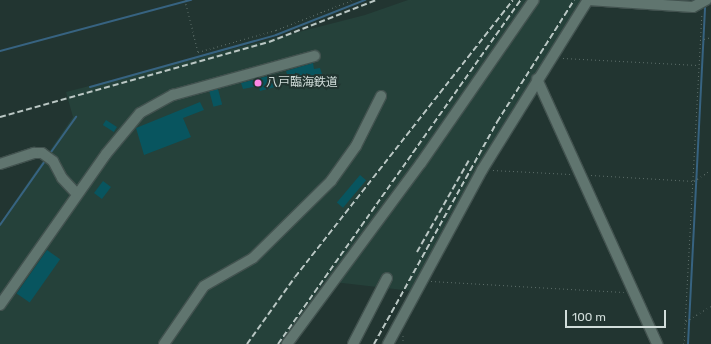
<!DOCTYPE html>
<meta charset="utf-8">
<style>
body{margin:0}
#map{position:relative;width:711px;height:344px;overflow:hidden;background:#223531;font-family:Rubik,"Noto Sans JP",sans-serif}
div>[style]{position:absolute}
.built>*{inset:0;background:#25413a}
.stream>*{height:2px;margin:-1px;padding:0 1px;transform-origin:1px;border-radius:1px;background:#376381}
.building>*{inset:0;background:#08555f;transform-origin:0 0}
.path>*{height:1px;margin-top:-0.5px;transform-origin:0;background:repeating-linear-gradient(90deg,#5c6d69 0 1px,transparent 0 4px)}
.roads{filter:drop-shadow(1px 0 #42524f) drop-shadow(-1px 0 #42524f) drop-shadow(0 1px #42524f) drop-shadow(0 -1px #42524f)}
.minor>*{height:10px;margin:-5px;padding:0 5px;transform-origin:5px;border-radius:5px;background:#60756f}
.rail>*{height:2px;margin-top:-1px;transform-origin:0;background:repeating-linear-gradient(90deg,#bac7c4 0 6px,transparent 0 9px)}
.dots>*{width:11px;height:11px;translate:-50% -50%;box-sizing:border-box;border:2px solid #223531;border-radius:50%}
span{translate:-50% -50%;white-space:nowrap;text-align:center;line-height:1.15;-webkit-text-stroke:4px #223531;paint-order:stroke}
.poi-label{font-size:12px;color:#d1ddda}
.left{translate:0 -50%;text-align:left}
.scale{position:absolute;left:565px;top:310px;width:101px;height:18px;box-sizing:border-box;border:2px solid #d1ddda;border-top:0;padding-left:5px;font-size:12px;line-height:14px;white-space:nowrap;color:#d1ddda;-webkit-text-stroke:3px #223531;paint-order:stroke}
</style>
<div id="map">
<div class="built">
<div style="clip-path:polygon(408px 0,584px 0,507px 118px,449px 217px,412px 291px,325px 281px,281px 344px,0 344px,0 223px,73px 117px,66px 92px,365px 15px)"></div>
</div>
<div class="stream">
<div style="left:0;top:51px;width:198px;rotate:-15deg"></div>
<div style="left:90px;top:87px;width:193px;rotate:-15.6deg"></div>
<div style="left:276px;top:35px;width:96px;rotate:-21.5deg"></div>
<div style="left:49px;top:155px;width:47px;rotate:-54.6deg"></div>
<div style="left:0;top:225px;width:78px;rotate:-54.9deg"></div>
<div style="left:688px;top:344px;width:339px;rotate:-87.1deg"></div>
</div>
<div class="building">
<div style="clip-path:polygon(313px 63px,314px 69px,320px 68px,322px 74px,313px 75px,314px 80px,293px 85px,292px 81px,289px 81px,286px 71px)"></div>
<div style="clip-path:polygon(272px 75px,275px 87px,260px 91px,258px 86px,243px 89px,241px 83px)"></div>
<div style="left:218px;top:89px;width:16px;height:9px;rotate:75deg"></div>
<div style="clip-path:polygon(200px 102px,204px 110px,183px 118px,191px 137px,144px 155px,136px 128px)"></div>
<div style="left:106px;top:120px;width:13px;height:6px;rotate:32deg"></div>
<div style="left:360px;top:175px;width:8px;height:36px;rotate:40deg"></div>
<div style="left:103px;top:181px;width:10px;height:15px;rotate:37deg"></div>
<div style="left:47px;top:250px;width:16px;height:53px;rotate:35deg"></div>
</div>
<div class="path">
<div style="left:185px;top:0;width:54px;rotate:76deg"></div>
<div style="left:198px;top:52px;width:81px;rotate:-15.8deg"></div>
<div style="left:276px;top:30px;width:82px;rotate:-21.5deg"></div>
<div style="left:700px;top:40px;width:11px;rotate:-15deg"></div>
<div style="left:563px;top:58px;width:135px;rotate:3deg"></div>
<div style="left:493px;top:170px;width:77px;rotate:3deg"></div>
<div style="left:591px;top:175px;width:103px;rotate:3.3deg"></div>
<div style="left:694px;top:181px;width:20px;rotate:-33deg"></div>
<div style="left:431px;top:281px;width:193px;rotate:3.3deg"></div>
<div style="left:686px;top:321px;width:29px;rotate:-31deg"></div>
<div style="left:403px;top:344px;width:10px;rotate:-90deg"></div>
<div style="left:684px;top:344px;width:331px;rotate:-86.9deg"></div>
</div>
<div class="roads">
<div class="minor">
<div style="left:537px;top:79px;width:291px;rotate:65.6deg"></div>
<div style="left:0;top:164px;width:36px;rotate:-18deg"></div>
<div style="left:34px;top:153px;width:8px"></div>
<div style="left:42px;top:153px;width:14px;rotate:36deg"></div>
<div style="left:53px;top:161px;width:19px;rotate:62deg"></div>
<div style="left:62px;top:178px;width:22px;rotate:47deg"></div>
<div style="left:0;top:305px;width:184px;rotate:-54.9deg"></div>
<div style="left:106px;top:154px;width:53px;rotate:-50.3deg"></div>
<div style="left:140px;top:113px;width:38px;rotate:-29deg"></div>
<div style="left:173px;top:95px;width:147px;rotate:-15.4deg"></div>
<div style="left:164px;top:344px;width:70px;rotate:-55.4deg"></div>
<div style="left:204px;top:286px;width:56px;rotate:-29.7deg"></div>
<div style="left:253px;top:258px;width:110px;rotate:-44.6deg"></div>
<div style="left:331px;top:181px;width:43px;rotate:-54.5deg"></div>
<div style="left:356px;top:146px;width:56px;rotate:-63.4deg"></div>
<div style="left:287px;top:344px;width:225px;rotate:-53.5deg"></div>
<div style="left:421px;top:163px;width:198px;rotate:-55.3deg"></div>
<div style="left:353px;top:344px;width:74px;rotate:-62.7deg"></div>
<div style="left:388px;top:344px;width:198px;rotate:-61.6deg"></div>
<div style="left:482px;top:170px;width:200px;rotate:-58.1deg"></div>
<div style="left:588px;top:0;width:105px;rotate:3.8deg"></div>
<div style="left:693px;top:7px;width:15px;rotate:-28deg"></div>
</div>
</div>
<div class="rail">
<div style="left:0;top:117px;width:279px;rotate:-15.6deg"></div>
<div style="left:269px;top:42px;width:115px;rotate:-21.4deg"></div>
<div style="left:417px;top:252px;width:106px;rotate:-60.5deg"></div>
<div style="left:247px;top:344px;width:82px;rotate:-54.4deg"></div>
<div style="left:295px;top:277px;width:352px;rotate:-51.8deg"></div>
<div style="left:278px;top:344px;width:421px;rotate:-54.8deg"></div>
<div style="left:374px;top:344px;width:254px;rotate:-61deg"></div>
<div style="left:497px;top:122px;width:144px;rotate:-57.7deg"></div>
</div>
<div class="dots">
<div style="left:258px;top:83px;background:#fb87e6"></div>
</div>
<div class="poi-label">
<span class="left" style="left:266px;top:83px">八戸臨海鉄道</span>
</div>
<div class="scale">100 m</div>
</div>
